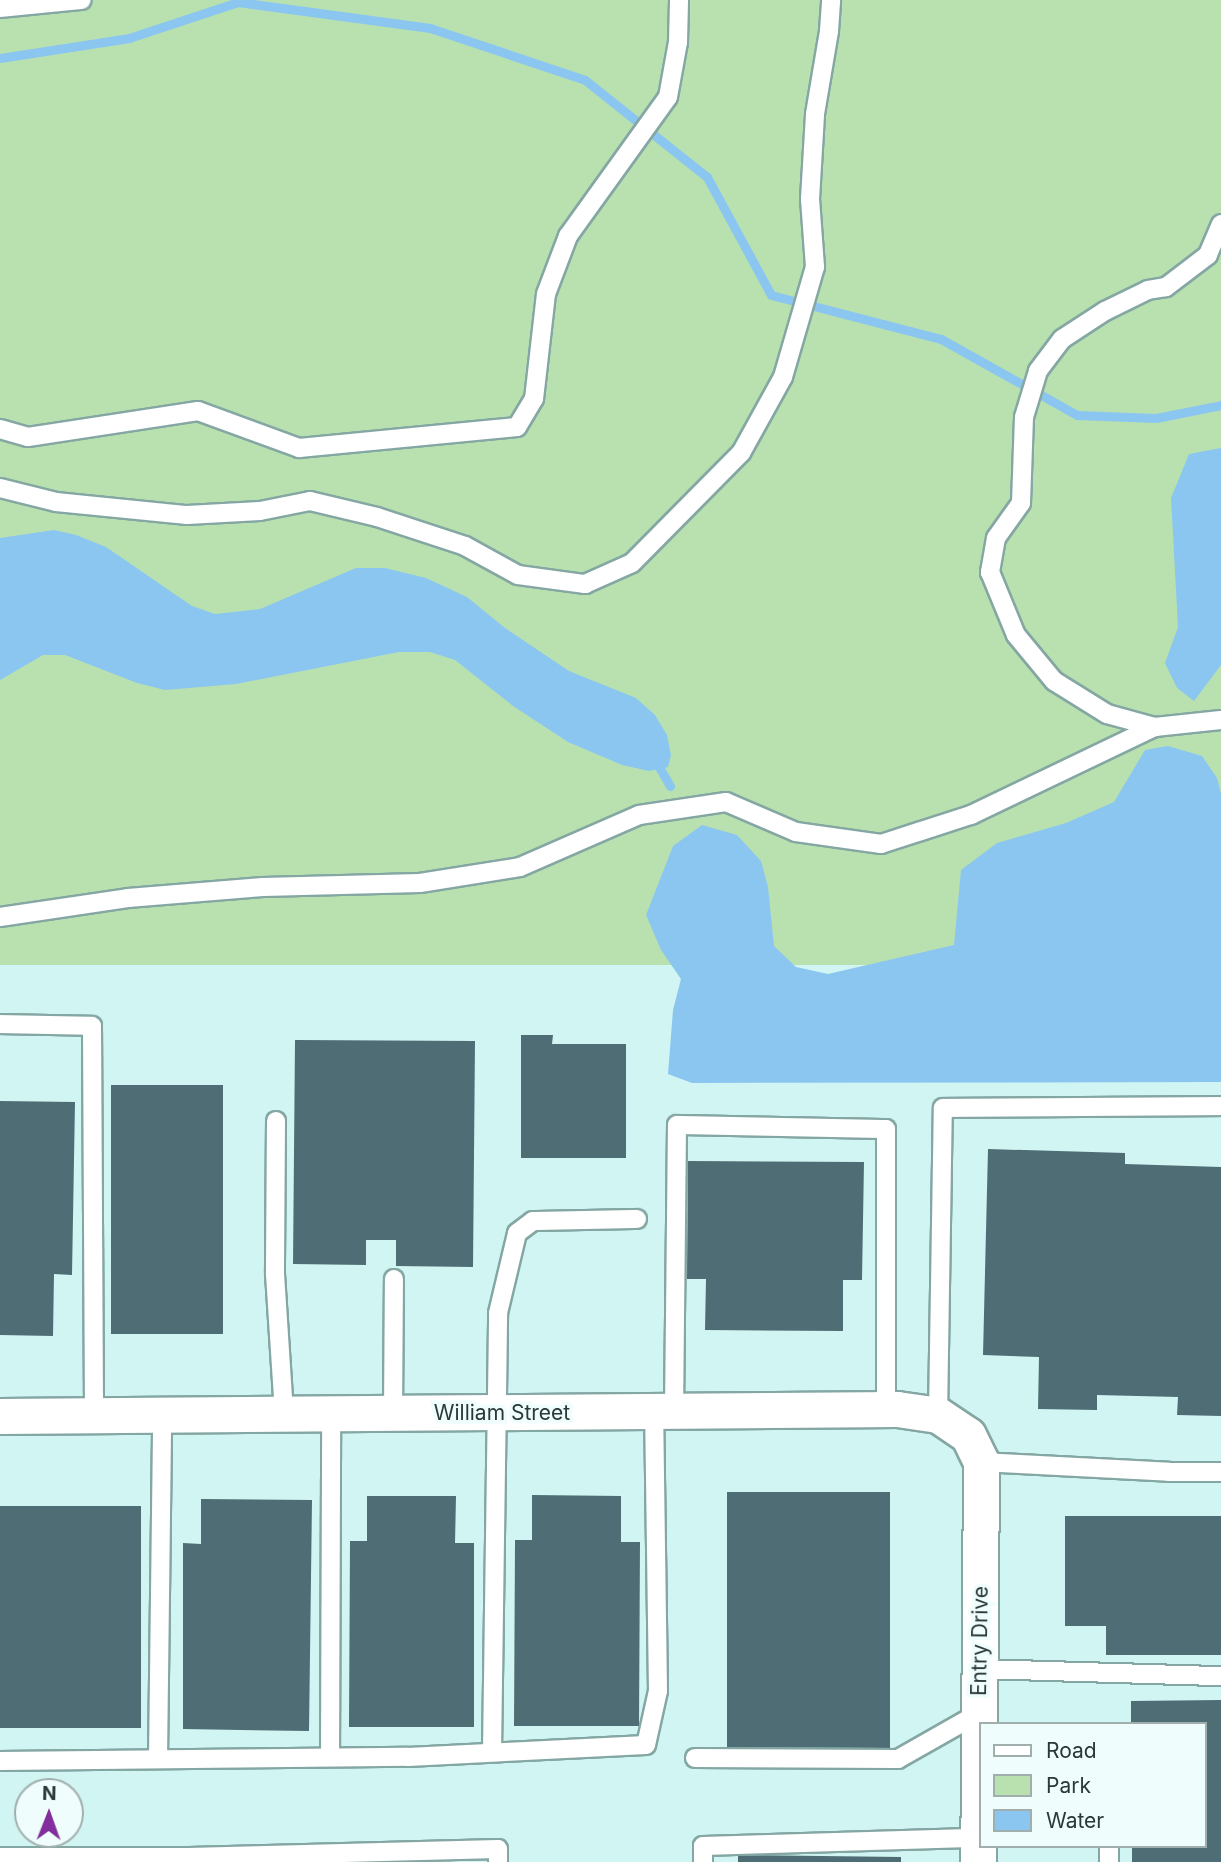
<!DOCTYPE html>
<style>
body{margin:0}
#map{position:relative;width:1221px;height:1862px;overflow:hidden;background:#d1f5f2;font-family:Inter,sans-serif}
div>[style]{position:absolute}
.green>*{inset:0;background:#b9e1af;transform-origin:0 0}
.water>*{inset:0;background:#8bc6f1}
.stream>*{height:9px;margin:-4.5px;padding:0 4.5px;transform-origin:4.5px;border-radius:4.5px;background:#8bc6f1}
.building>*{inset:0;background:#4e6d75;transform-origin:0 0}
.roads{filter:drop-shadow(2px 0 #85a7a4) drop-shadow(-2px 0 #85a7a4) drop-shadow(0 2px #85a7a4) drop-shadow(0 -2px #85a7a4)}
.service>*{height:18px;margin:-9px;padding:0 9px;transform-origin:9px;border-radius:9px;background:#fff}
.minor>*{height:35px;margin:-17.5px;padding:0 17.5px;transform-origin:17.5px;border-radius:17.5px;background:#fff}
span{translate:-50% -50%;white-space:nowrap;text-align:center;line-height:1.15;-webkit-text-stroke:7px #effefc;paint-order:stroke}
.street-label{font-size:21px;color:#2a3837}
.legend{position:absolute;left:979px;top:1722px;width:228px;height:126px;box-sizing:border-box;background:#effefc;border:2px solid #a0afad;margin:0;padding:9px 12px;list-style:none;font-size:21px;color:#2a3837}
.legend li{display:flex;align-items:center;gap:14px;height:35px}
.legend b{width:35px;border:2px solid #a0afad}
.north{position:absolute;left:14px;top:1778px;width:70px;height:70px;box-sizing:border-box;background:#effefc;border:2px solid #a0afad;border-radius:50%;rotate:1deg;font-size:19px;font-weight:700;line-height:28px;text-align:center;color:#2a3837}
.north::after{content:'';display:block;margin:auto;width:24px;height:32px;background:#822e9c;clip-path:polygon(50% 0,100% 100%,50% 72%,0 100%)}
</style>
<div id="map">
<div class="green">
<div style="left:0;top:0;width:1221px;height:965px"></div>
</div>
<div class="water">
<div style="clip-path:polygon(1221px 448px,1221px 665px,1194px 701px,1177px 688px,1165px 663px,1178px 627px,1171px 498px,1189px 454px)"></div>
<div style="clip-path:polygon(54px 530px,76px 535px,106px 547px,192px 606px,215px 614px,260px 609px,356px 568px,385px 568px,426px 578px,467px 597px,505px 628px,569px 671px,636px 698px,655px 715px,667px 735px,671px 755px,668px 767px,649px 771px,622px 765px,568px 742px,513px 706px,455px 660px,430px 652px,399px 652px,236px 684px,165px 690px,137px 683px,65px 655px,43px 655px,0 680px,0 538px)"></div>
<div style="clip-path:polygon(1168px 746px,1202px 756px,1217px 778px,1221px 794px,1221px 1082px,692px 1083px,668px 1074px,673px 1010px,681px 979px,661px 950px,646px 915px,673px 846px,702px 825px,737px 835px,761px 861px,768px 887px,774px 946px,796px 967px,828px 974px,954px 945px,961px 870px,997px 843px,1066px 823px,1114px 802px,1145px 750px)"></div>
</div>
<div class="stream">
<div style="left:0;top:58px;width:131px;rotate:-8.8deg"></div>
<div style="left:129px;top:38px;width:115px;rotate:-18.3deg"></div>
<div style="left:238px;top:2px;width:194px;rotate:7.7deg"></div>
<div style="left:430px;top:28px;width:163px;rotate:18.5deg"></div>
<div style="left:585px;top:80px;width:156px;rotate:38.5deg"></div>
<div style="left:707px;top:177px;width:134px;rotate:61.5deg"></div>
<div style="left:771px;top:295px;width:176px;rotate:14.5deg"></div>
<div style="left:941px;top:339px;width:156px;rotate:29.2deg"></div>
<div style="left:1077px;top:415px;width:79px;rotate:2.2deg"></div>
<div style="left:1156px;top:418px;width:66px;rotate:-11.3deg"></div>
<div style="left:655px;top:760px;width:30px;rotate:60deg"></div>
</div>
<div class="building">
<div style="clip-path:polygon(521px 1035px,553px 1035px,552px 1044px,626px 1044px,626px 1158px,521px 1158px)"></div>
<div style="clip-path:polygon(295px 1040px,475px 1041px,473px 1267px,396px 1266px,396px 1240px,366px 1240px,366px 1265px,293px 1264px)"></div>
<div style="left:111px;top:1085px;width:112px;height:249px"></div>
<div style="clip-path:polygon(0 1101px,75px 1102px,72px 1275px,54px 1274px,53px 1336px,0 1335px)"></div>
<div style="clip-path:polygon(988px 1149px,1125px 1153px,1125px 1164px,1221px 1167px,1221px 1416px,1177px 1415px,1178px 1397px,1097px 1395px,1097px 1410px,1038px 1409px,1039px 1357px,983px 1355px)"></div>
<div style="clip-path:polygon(688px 1161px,864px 1162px,862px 1280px,843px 1280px,843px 1331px,705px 1330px,706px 1279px,687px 1279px)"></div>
<div style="left:727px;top:1492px;width:163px;height:258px"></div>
<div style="clip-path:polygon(532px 1495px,621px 1496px,621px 1542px,640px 1542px,639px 1726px,514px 1726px,515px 1540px,532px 1540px)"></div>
<div style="clip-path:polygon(367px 1496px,456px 1496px,455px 1543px,474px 1543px,474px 1727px,349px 1727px,350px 1541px,367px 1541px)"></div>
<div style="clip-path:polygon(201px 1499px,312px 1500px,309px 1731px,183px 1729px,183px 1543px,201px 1544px)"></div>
<div style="left:0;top:1506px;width:141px;height:222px"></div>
<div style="clip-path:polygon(1065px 1516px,1221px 1516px,1221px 1655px,1106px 1655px,1106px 1626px,1065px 1626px)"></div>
<div style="clip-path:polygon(1221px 1700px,1221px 1862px,1132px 1862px,1132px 1846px,1205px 1846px,1205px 1724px,1131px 1724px,1131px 1701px)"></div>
<div style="clip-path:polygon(738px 1855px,901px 1857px,901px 1862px,738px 1862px)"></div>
</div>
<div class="roads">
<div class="service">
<div style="left:0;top:8px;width:82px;rotate:-5.6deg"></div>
<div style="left:1221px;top:224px;width:34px;rotate:113deg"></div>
<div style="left:1208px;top:255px;width:53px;rotate:142.7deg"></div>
<div style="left:1166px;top:287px;width:18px;rotate:171deg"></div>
<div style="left:1148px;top:290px;width:48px;rotate:154deg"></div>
<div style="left:1105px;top:311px;width:51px;rotate:146.9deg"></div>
<div style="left:1062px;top:339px;width:40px;rotate:127deg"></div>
<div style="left:1038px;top:371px;width:48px;rotate:106.9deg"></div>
<div style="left:1024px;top:417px;width:86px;rotate:92deg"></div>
<div style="left:1021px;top:503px;width:43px;rotate:125.5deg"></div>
<div style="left:996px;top:538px;width:35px;rotate:100deg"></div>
<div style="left:990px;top:572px;width:68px;rotate:67.6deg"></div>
<div style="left:1016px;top:635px;width:60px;rotate:50.4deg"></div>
<div style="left:1054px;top:681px;width:62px;rotate:31.9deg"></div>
<div style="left:1107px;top:714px;width:50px;rotate:15.2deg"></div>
<div style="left:1155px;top:727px;width:66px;rotate:-6.1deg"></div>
<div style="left:0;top:429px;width:29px;rotate:16deg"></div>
<div style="left:28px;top:437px;width:172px;rotate:-8.7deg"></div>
<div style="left:198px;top:411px;width:108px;rotate:20.1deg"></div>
<div style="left:299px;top:448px;width:219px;rotate:-5.5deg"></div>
<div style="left:517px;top:427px;width:33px;rotate:-59deg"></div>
<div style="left:534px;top:399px;width:106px;rotate:-83.5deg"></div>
<div style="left:546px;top:294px;width:62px;rotate:-69.2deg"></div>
<div style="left:568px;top:236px;width:171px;rotate:-54.3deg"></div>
<div style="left:668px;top:97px;width:56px;rotate:-79.7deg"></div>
<div style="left:678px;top:42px;width:42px;rotate:-88.6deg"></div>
<div style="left:0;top:488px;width:58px;rotate:14deg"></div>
<div style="left:56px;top:502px;width:132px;rotate:5.7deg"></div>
<div style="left:187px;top:515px;width:73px;rotate:-3.1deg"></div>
<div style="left:260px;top:511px;width:51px;rotate:-11.3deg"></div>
<div style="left:310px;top:501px;width:69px;rotate:13.4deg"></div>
<div style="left:377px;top:517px;width:93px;rotate:18.2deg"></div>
<div style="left:465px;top:546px;width:60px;rotate:28.7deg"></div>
<div style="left:518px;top:575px;width:68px;rotate:7.7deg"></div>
<div style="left:585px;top:584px;width:51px;rotate:-24.1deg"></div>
<div style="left:632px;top:563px;width:155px;rotate:-45.3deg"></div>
<div style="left:741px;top:453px;width:87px;rotate:-61.1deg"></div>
<div style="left:783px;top:377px;width:115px;rotate:-73.8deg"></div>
<div style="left:815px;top:267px;width:68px;rotate:-94.2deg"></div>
<div style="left:810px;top:199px;width:85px;rotate:-86.6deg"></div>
<div style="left:815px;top:114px;width:84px;rotate:-80.4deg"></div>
<div style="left:829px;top:31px;width:31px;rotate:-86deg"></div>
<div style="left:0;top:917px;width:129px;rotate:-8.4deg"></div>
<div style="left:128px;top:898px;width:135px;rotate:-4.7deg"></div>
<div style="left:263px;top:887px;width:157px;rotate:-1.5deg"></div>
<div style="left:420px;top:883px;width:101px;rotate:-9.1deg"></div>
<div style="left:520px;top:867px;width:130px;rotate:-23.6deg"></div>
<div style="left:639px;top:815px;width:88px;rotate:-8.5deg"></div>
<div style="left:726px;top:802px;width:76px;rotate:23.2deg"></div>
<div style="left:796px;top:832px;width:86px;rotate:8deg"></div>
<div style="left:881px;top:844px;width:95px;rotate:-17.9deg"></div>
<div style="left:971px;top:815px;width:204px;rotate:-25.6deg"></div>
<div style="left:0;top:1024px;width:92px;rotate:1.2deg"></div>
<div style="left:92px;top:1026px;width:389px;rotate:89.7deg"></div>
<div style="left:276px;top:1121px;width:153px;rotate:90.4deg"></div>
<div style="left:275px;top:1274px;width:141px;rotate:86.3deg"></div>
<div style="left:674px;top:1412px;width:287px;rotate:-89.4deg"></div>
<div style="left:677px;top:1125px;width:209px;rotate:1.1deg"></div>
<div style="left:886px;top:1129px;width:281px;rotate:90deg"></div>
<div style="left:393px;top:1414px;width:135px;rotate:-89.6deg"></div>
<div style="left:938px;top:1415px;width:307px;rotate:-89.1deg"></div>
<div style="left:943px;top:1108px;width:278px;rotate:-0.4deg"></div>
<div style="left:981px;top:1462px;width:188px;rotate:3deg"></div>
<div style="left:1169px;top:1472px;width:52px"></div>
<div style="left:980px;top:1669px;width:241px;rotate:1.7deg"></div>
<div style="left:492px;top:1752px;width:439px;rotate:-89.2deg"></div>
<div style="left:498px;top:1313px;width:82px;rotate:-76.6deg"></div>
<div style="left:517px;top:1233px;width:20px;rotate:-37deg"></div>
<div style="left:533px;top:1221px;width:104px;rotate:-1.1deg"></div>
<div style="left:330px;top:1757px;width:343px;rotate:-89.8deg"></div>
<div style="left:695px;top:1758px;width:203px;rotate:0.3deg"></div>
<div style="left:898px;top:1759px;width:93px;rotate:-29.6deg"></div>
<div style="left:158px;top:1759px;width:344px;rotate:-89.3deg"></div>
<div style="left:0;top:1761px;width:408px;rotate:-0.6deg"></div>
<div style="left:408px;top:1757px;width:238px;rotate:-2.9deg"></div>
<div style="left:646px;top:1745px;width:55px;rotate:-77.5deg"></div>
<div style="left:658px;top:1691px;width:279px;rotate:-90.8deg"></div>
<div style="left:1109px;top:1846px;width:16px;rotate:90deg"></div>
<div style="left:0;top:1857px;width:189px"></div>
<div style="left:189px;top:1857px;width:5px;rotate:90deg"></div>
<div style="left:189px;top:1857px;width:309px;rotate:-1.5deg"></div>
<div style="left:498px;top:1849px;width:13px;rotate:90deg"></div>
<div style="left:703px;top:1862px;width:16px;rotate:-90deg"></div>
<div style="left:703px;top:1846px;width:275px;rotate:-1.7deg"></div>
</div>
<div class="minor">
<div style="left:0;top:1416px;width:897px;rotate:-0.45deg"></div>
<div style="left:897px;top:1409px;width:41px;rotate:8.3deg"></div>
<div style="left:938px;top:1415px;width:36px;rotate:34deg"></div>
<div style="left:968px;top:1435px;width:30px;rotate:64deg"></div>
<div style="left:981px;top:1462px;width:400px;rotate:90.4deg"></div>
</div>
</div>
<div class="street-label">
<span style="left:502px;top:1413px">William Street</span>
<span style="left:980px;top:1641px;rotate:-89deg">Entry Drive</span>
</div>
<ul class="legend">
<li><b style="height:9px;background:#fff"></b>Road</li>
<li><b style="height:19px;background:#b9e1af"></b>Park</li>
<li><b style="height:19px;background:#8bc6f1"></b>Water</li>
</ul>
<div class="north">N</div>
</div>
